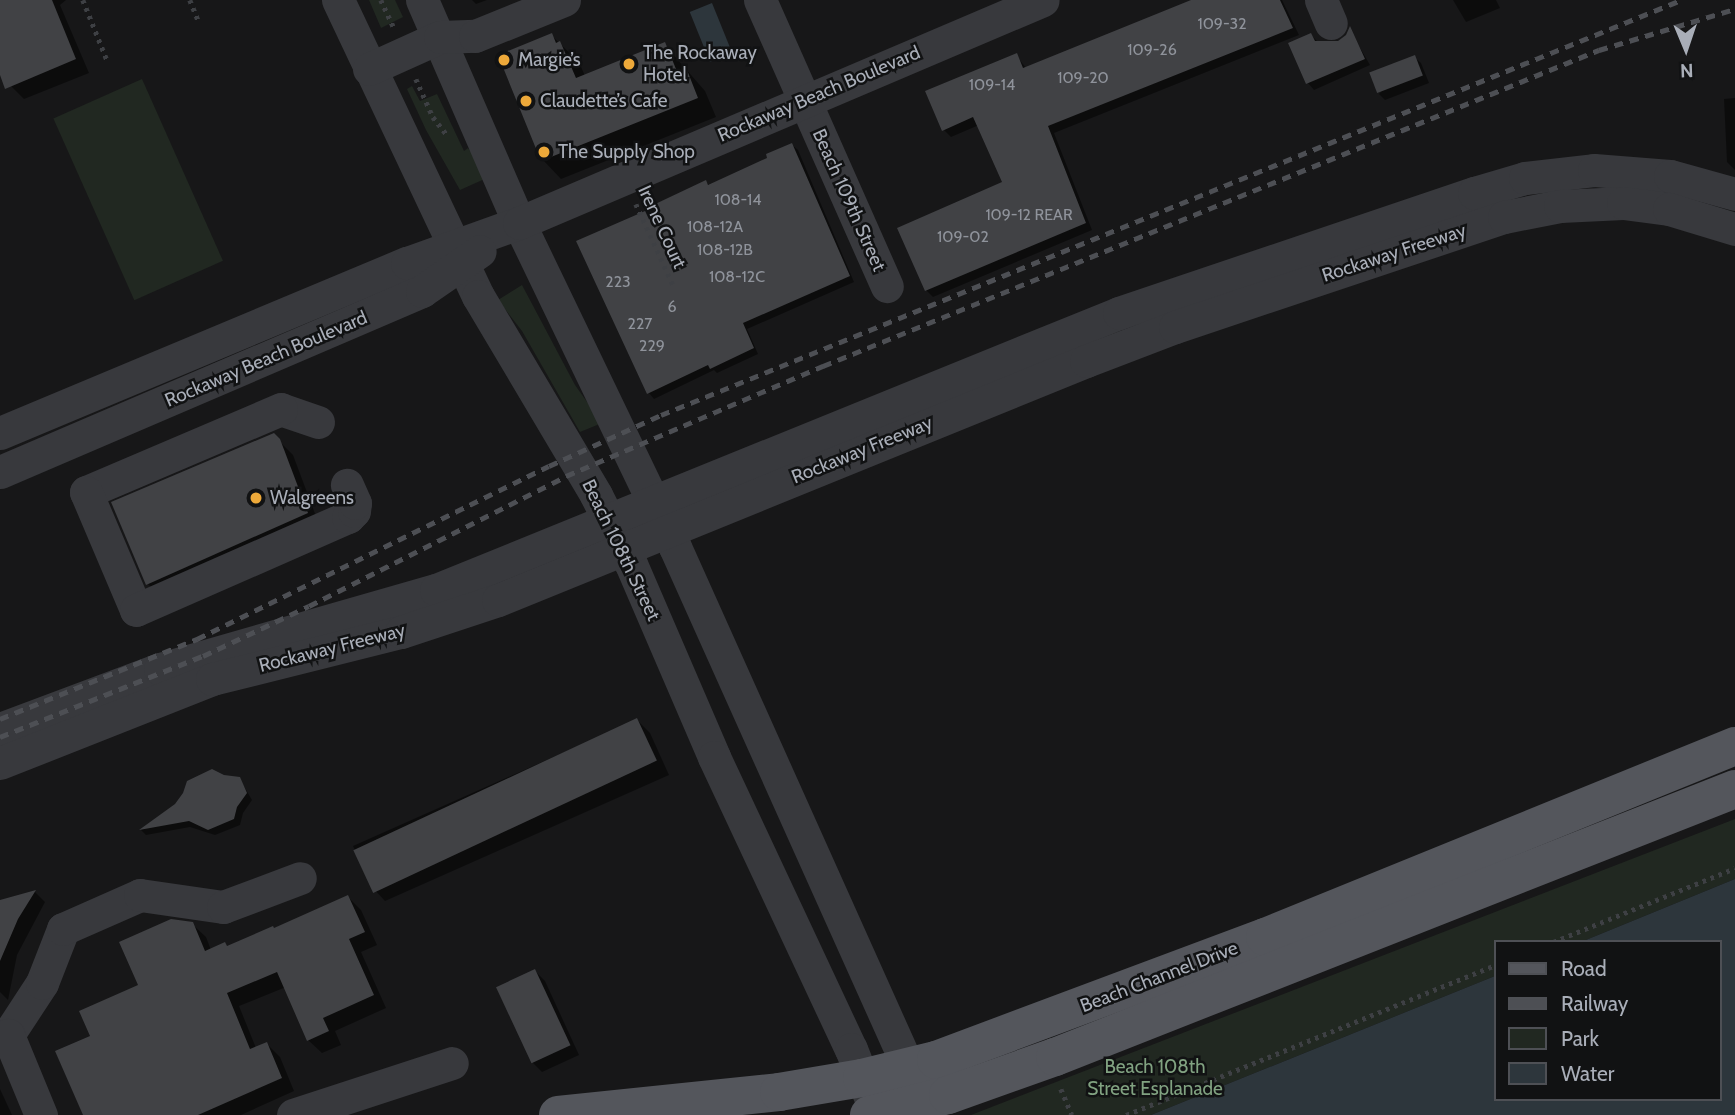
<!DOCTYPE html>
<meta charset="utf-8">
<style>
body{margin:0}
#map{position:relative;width:1735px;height:1115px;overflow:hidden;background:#171718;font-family:Cabin,sans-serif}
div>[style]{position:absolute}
.green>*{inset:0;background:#212821;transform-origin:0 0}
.water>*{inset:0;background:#2d363c;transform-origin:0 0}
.shadow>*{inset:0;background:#0007}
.building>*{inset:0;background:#414245;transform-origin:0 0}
.path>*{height:4.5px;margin-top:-2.25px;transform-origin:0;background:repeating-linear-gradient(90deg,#3e4044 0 3.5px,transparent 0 8.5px)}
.minor>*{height:33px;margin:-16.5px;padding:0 16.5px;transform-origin:16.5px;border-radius:16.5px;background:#38393d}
.major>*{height:38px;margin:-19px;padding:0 19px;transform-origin:19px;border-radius:19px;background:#54565c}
.rail>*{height:5px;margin-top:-2.5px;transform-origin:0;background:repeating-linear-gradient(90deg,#4d4f54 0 9px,transparent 0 16px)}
.dots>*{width:19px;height:19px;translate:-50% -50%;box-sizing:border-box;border:4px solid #111213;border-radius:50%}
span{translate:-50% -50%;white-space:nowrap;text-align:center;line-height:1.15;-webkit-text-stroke:5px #111213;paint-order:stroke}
.number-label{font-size:16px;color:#8f939b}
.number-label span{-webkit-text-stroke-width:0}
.poi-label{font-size:19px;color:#a9aeb8}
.left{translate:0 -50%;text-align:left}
.street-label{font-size:19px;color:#a9aeb8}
.park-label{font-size:19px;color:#81a281}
.legend{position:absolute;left:1494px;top:940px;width:228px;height:161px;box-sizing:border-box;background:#111213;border:2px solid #4e5055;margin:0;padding:9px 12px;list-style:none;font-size:21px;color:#a9aeb8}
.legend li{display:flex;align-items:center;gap:14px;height:35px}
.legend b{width:35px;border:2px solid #4e5055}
.north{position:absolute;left:1651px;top:14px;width:70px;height:70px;-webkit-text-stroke:5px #111213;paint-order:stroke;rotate:178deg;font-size:19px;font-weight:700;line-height:28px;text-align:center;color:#a9aeb8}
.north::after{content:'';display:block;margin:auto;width:24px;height:32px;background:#a9aeb8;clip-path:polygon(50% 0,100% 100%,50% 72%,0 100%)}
</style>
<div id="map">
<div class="green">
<div style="clip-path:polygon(369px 0,395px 0,403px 17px,381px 28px)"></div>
<div style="left:142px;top:79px;width:199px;height:97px;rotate:66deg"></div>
<div style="clip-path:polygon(412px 86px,420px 101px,437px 94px,464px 151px,468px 148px,489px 177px,460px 190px,426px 130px,407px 89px)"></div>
<div style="clip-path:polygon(522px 285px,575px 385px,602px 423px,580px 432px,522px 331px,498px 300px)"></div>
<div style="clip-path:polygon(1735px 819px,1735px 879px,1581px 942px,1495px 942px,1495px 976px,1151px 1115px,971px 1115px)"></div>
</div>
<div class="water">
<div style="left:712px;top:3px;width:54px;height:24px;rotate:68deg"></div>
<div style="clip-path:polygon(1735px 879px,1735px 1115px,1151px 1115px,1495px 976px,1495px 1099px,1719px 1099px,1719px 942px,1581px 942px)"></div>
</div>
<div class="shadow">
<div style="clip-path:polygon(0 0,66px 0,60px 5px,89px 73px,24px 99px,11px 86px,0 59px)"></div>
<div style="clip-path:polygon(472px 0,487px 0,476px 4px)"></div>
<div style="clip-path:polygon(1194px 0,1282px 0,1299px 35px,1054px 133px,1092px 230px,933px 297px,926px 290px,1004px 183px,979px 125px,951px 137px,944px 130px,1016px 55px,1026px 68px)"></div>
<div style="clip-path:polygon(1453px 0,1496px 0,1500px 8px,1466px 22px)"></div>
<div style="clip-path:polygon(1352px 34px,1370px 65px,1314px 90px,1308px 83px,1311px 35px,1317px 41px,1339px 43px)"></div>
<div style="clip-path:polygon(551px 35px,579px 62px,585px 76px,664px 44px,705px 91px,716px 117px,561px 179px,543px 160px)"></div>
<div style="clip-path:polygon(1414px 57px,1421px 63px,1429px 83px,1385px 100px,1379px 94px)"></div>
<div style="clip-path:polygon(1735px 98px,1735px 170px,1727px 162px,1724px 99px)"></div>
<div style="clip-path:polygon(792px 145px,798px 150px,854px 282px,747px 329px,758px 354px,717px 373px,714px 370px,654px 399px,649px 393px,654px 209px,706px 182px,710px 186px,770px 159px)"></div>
<div style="clip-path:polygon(273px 435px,293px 455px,320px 527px,161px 597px,148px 584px)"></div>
<div style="clip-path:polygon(637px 720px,650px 733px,669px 775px,385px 901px,372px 887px,353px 846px)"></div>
<div style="clip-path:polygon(239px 778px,252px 800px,243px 813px,240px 825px,215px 835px,190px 827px,146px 835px,141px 830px,176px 805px)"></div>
<div style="clip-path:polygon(35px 892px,45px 902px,17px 955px,8px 1000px,0 992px,0 901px)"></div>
<div style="clip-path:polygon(348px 897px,361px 910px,377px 945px,361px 952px,386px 1008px,335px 1031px,341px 1045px,322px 1053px,308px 1040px,286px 987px,239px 1006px,256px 1048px,267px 1044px,280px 1057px,294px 1091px,241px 1115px,85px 1115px,92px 1037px,140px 986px,192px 924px,206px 937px,211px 950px,228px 948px)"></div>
<div style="clip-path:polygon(535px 971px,545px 981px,579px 1055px,542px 1072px,532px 1062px)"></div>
<div style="clip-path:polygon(0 1089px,12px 1115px,0 1115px)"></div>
</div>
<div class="building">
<div style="clip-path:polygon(0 0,52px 0,76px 59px,5px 89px,0 75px)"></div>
<div style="clip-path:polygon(1191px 0,1280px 0,1293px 28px,1048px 126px,1086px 223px,925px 291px,897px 228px,1002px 182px,973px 117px,942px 131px,925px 91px,1017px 53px,1023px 68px)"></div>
<div style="clip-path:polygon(1350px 26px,1365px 59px,1306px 84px,1288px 43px,1311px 33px,1315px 41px,1338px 41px,1346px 35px)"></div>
<div style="clip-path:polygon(552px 33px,556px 43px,560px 41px,576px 78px,665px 42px,678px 74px,687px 70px,698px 98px,541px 161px,498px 55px)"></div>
<div style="left:1415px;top:55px;width:22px;height:49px;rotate:69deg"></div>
<div style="clip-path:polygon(792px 143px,850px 276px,743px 323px,754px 348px,710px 369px,708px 365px,647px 394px,576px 241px,652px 208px,651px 206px,706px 180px,708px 185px,767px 158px,766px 154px)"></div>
<div style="clip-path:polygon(274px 433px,280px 439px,308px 513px,146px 585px,111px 502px)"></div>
<div style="left:637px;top:718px;width:47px;height:313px;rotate:65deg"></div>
<div style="clip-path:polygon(212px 769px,224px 775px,240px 777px,247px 793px,237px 807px,234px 819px,208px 830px,189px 821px,139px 830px,175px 804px,183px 793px,187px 781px)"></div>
<div style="clip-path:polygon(36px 890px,18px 919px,0 961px,0 900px)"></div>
<div style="clip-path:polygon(348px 895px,365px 932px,349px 939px,374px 995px,323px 1018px,329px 1031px,307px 1041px,277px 972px,227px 993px,250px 1049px,267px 1042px,282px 1078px,198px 1115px,83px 1115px,55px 1051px,90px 1036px,79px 1011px,138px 985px,119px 942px,171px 919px,193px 922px,205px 951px,225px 942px,227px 946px,273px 926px,274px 928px)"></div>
<div style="left:535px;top:969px;width:84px;height:43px;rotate:65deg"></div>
</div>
<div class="path">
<div style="left:83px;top:0;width:65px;rotate:68.2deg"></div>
<div style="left:190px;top:0;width:24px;rotate:68deg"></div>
<div style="left:381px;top:0;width:29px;rotate:65deg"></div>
<div style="left:416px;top:79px;width:42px;rotate:65.9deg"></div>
<div style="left:433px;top:117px;width:23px;rotate:52deg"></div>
<div style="left:636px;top:204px;width:91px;rotate:65.4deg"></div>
<div style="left:1553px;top:942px;width:196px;rotate:-22.1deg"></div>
<div style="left:1061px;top:1089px;width:28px;rotate:67deg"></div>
<div style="left:1126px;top:1115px;width:398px;rotate:-22.1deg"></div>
</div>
<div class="minor">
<div style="left:338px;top:0;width:327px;rotate:64.7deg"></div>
<div style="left:478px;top:296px;width:231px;rotate:59.3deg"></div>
<div style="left:596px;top:495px;width:77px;rotate:63.1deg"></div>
<div style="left:631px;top:564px;width:210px;rotate:66.7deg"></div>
<div style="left:714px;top:757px;width:323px;rotate:64.9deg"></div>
<div style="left:851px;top:1049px;width:57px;rotate:68.4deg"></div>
<div style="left:422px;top:0;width:243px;rotate:66.5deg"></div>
<div style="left:519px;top:223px;width:360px;rotate:64.3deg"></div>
<div style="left:675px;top:547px;width:596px;rotate:65.84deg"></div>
<div style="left:760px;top:0;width:313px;rotate:66.1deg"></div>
<div style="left:1321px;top:0;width:25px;rotate:67deg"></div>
<div style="left:369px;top:69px;width:78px;rotate:-24.3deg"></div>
<div style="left:440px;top:37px;width:35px;rotate:-2deg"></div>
<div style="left:475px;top:36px;width:96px;rotate:-22deg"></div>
<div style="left:318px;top:422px;width:39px;rotate:-161deg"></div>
<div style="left:281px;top:409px;width:212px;rotate:156.9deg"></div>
<div style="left:86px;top:492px;width:128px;rotate:67deg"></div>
<div style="left:136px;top:610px;width:232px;rotate:-23.7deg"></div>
<div style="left:348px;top:517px;width:8px;rotate:-45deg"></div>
<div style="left:354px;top:511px;width:8px;rotate:-83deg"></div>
<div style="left:355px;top:503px;width:20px;rotate:-114deg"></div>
<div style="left:0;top:433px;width:441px;rotate:-22.7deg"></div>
<div style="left:407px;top:263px;width:119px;rotate:-19.7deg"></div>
<div style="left:519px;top:223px;width:569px;rotate:-23.05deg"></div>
<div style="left:0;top:472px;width:459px;rotate:-23.2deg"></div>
<div style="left:422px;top:291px;width:70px;rotate:-34.6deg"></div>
<div style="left:0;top:729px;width:171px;rotate:-20.6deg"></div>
<div style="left:160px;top:669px;width:287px;rotate:-16deg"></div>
<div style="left:436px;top:590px;width:737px;rotate:-22.08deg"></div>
<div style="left:1119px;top:313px;width:375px;rotate:-18.7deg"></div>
<div style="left:1474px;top:193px;width:53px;rotate:-16.4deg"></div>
<div style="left:1525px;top:178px;width:69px;rotate:-6.6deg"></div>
<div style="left:1594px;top:170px;width:76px;rotate:4.5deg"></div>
<div style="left:1670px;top:176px;width:67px;rotate:15.5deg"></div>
<div style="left:0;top:763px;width:228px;rotate:-21.6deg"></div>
<div style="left:212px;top:679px;width:195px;rotate:-14deg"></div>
<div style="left:401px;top:632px;width:102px;rotate:-18.3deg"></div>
<div style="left:498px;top:600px;width:635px;rotate:-22.12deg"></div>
<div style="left:1086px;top:361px;width:95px;rotate:-20.9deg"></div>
<div style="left:1175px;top:327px;width:347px;rotate:-18.5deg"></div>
<div style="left:1504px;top:217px;width:57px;rotate:-11.1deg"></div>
<div style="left:1560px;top:206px;width:63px;rotate:-2.7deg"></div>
<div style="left:1623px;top:203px;width:46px;rotate:7.4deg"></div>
<div style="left:1669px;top:209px;width:69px;rotate:16.9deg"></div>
<div style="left:8px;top:1035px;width:62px;rotate:-56.8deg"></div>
<div style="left:42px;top:983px;width:58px;rotate:-68.7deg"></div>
<div style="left:63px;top:929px;width:84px;rotate:-23.8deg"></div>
<div style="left:140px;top:895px;width:84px;rotate:8.2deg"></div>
<div style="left:223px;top:907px;width:82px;rotate:-20.6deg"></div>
<div style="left:0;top:1038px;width:9px;rotate:-21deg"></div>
<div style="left:8px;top:1035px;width:87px;rotate:67.6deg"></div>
<div style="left:293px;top:1115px;width:167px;rotate:-18.1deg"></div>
</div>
<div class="major">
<div style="left:558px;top:1115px;width:222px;rotate:-5.9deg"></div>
<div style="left:779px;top:1092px;width:84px;rotate:-9.6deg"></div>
<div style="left:862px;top:1078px;width:76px;rotate:-13.7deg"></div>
<div style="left:936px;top:1060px;width:351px;rotate:-20.5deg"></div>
<div style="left:1265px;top:937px;width:507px;rotate:-22.12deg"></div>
<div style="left:869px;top:1115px;width:81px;rotate:-14.2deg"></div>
<div style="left:948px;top:1095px;width:114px;rotate:-19.6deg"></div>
<div style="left:1055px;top:1057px;width:731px;rotate:-21.51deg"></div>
</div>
<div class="rail">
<div style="left:0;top:719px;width:213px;rotate:-22.1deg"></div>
<div style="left:197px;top:639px;width:392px;rotate:-26.2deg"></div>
<div style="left:549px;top:466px;width:123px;rotate:-24.5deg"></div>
<div style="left:661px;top:415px;width:1101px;rotate:-22.14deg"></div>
<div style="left:0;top:737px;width:219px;rotate:-21.8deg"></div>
<div style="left:203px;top:656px;width:117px;rotate:-25.3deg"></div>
<div style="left:309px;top:606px;width:288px;rotate:-26.8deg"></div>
<div style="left:566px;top:476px;width:280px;rotate:-23.2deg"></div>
<div style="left:823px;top:366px;width:838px;rotate:-22.16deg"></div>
<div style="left:1599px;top:50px;width:142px;rotate:-16.8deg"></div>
</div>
<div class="dots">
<div style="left:504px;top:60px;background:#eda93a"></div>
<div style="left:629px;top:64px;background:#eda93a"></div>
<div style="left:526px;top:101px;background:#eda93a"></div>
<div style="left:544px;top:152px;background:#eda93a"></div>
<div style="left:256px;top:498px;background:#eda93a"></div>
</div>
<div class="number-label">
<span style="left:1222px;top:24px">109-32</span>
<span style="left:1152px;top:50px">109-26</span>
<span style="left:1083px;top:78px">109-20</span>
<span style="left:992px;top:85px">109-14</span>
<span style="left:738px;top:200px">108-14</span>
<span style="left:1029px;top:215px">109-12 REAR</span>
<span style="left:715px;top:227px">108-12A</span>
<span style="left:963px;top:237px">109-02</span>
<span style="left:725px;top:250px">108-12B</span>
<span style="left:737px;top:277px">108-12C</span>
<span style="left:618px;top:282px">223</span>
<span style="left:672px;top:307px">6</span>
<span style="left:640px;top:324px">227</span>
<span style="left:652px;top:346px">229</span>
</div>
<div class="poi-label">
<span class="left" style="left:643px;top:64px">The Rockaway<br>Hotel</span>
<span class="left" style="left:518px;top:60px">Margie’s</span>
<span class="left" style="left:540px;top:101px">Claudette’s Cafe</span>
<span class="left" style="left:558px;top:152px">The Supply Shop</span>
<span class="left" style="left:270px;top:498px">Walgreens</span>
</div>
<div class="street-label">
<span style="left:819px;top:94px;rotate:-23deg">Rockaway Beach Boulevard</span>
<span style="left:849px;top:200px;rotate:66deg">Beach 109th Street</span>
<span style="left:662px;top:227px;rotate:65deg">Irene Court</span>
<span style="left:1394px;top:253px;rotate:-18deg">Rockaway Freeway</span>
<span style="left:266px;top:359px;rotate:-23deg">Rockaway Beach Boulevard</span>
<span style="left:862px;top:450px;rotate:-22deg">Rockaway Freeway</span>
<span style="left:621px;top:550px;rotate:64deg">Beach 108th Street</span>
<span style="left:332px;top:648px;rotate:-14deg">Rockaway Freeway</span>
<span style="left:1159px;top:977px;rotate:-21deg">Beach Channel Drive</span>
</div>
<div class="park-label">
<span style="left:1155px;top:1078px">Beach 108th<br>Street Esplanade</span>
</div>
<ul class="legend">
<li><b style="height:9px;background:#54565c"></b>Road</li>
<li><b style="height:9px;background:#4d4f54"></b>Railway</li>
<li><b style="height:19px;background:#212821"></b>Park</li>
<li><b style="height:19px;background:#2d363c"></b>Water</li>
</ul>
<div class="north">N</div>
</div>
